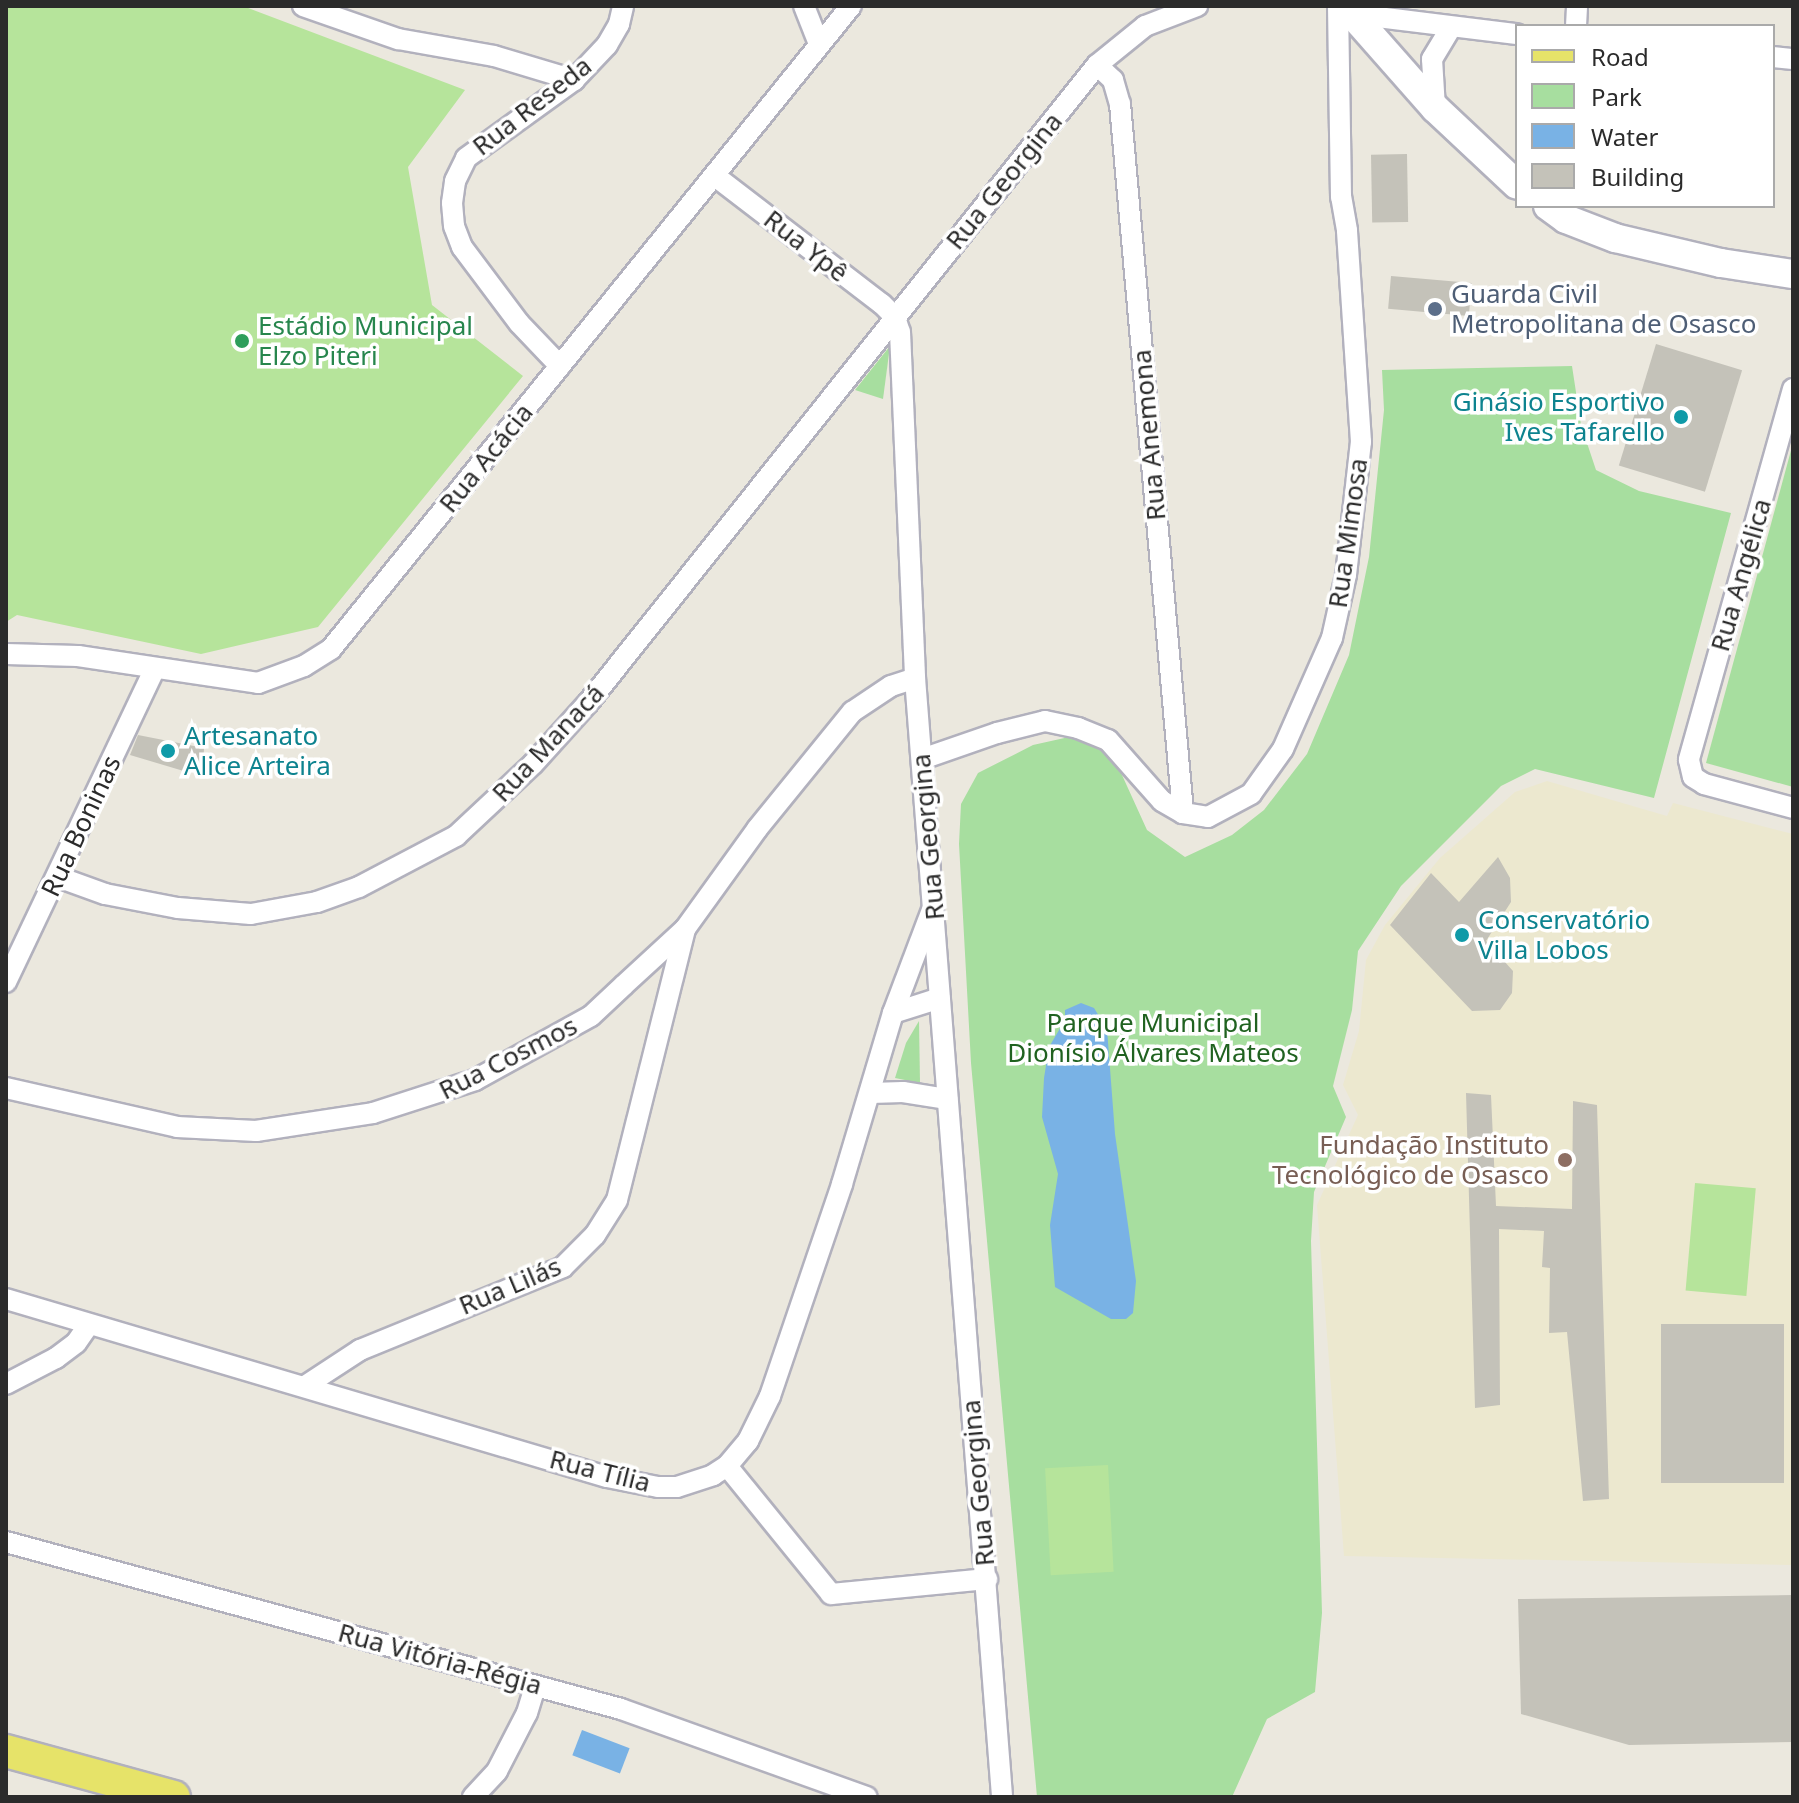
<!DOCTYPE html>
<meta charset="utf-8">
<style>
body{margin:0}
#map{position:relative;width:1799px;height:1803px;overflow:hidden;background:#ebe8de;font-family:"Noto Sans",sans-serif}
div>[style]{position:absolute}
.education>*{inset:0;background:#ece8cf}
.green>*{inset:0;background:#a7de9f}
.pitch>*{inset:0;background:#b6e49b;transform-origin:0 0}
.water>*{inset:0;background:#79b2e5;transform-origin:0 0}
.building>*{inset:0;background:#c4c2b9;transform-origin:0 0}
.roads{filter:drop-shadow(2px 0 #b2b1bd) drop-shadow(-2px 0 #b2b1bd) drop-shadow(0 2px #b2b1bd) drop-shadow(0 -2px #b2b1bd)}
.street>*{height:20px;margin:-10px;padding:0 10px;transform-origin:10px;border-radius:10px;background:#fff}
.secondary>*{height:28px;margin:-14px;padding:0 14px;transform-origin:14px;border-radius:14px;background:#fff}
.primary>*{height:32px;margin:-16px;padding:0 16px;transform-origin:16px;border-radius:16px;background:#e6e369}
.dots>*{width:22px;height:22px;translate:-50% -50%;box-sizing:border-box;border:4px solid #fff;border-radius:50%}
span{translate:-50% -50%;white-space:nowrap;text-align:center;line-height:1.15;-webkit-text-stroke:7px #fff;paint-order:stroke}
.street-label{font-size:26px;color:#2b2b2b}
.service-label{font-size:26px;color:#4e5e75}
.left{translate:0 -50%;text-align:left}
.leisure-label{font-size:26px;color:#27864d}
.culture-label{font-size:26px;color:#0d838f}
.right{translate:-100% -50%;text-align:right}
.park-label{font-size:26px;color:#206220}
.education-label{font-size:26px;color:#785e54}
.frame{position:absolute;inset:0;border:8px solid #2b2b2b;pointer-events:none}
.legend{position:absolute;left:1515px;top:24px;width:260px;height:184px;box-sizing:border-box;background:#fff;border:2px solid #aaa;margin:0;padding:10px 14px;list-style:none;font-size:24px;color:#2b2b2b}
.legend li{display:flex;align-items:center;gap:16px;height:40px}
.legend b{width:40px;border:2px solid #aaa}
</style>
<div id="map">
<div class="education">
<div style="clip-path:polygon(1547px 781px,1667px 816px,1673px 803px,1793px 834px,1793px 1565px,1344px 1556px,1317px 1205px,1358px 1115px,1343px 1085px,1359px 1031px,1366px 960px,1385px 925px,1440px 858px,1515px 792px)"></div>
</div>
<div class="green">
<div style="clip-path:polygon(890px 346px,883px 399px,855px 390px)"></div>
<div style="clip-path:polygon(1572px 366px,1581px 425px,1596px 470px,1639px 491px,1731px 513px,1654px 798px,1535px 769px,1501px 786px,1401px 886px,1358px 951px,1352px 1010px,1333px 1086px,1346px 1117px,1314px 1192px,1311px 1241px,1322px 1613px,1315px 1692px,1267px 1719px,1232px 1797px,1037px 1797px,971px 1063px,959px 844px,961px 804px,978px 773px,1033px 745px,1078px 735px,1112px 753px,1147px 830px,1185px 857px,1232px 835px,1264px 810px,1307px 754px,1349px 655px,1369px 557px,1384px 410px,1382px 370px)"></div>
<div style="clip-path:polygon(1793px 443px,1793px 787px,1706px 763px)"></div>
<div style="clip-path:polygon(919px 1021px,920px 1083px,895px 1078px,906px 1043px)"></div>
</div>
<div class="pitch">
<div style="clip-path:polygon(6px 6px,243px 6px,465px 90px,408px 167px,432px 305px,523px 376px,318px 627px,201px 654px,17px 615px,6px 622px)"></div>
<div style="left:1695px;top:1183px;width:61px;height:108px;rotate:5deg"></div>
<div style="left:1108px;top:1465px;width:107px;height:63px;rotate:87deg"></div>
</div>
<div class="water">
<div style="clip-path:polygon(1081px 1003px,1094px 1008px,1107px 1029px,1115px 1134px,1136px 1281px,1133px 1313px,1126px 1319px,1111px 1319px,1055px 1287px,1050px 1225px,1058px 1174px,1042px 1117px,1044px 1078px,1049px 1047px,1065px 1020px,1065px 1010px)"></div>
<div style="left:582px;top:1730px;width:51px;height:27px;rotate:21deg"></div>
</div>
<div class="building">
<div style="left:1407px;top:154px;width:68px;height:36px;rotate:89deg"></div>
<div style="left:1391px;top:276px;width:81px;height:33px;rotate:5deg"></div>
<div style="left:1656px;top:344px;width:90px;height:127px;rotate:17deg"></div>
<div style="clip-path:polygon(138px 735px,204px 748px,203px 772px,187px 772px,130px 755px)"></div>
<div style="clip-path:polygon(1498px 857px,1510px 878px,1511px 902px,1486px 941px,1513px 971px,1512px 993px,1500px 1010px,1472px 1011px,1390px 925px,1431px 873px,1459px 902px)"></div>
<div style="clip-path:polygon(1466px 1093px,1491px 1095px,1496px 1206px,1572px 1209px,1573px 1101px,1597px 1105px,1609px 1499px,1583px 1501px,1567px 1332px,1549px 1333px,1550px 1268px,1542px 1267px,1544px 1231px,1499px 1229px,1500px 1405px,1475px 1408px)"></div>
<div style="left:1784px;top:1324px;width:159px;height:123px;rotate:90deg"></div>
<div style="clip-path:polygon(1793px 1595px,1793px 1742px,1629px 1745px,1521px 1714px,1518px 1599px)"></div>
</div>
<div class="roads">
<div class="street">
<div style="left:303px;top:6px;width:101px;rotate:19.2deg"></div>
<div style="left:398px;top:39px;width:97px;rotate:10deg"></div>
<div style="left:494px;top:56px;width:84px;rotate:16.7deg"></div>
<div style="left:804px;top:6px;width:41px;rotate:68.5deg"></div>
<div style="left:1353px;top:14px;width:165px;rotate:7deg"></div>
<div style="left:1576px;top:26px;width:20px;rotate:-87deg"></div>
<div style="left:1773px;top:57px;width:20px;rotate:6deg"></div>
<div style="left:1097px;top:65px;width:22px;rotate:43deg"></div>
<div style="left:1113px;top:80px;width:25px;rotate:74deg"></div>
<div style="left:1120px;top:104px;width:712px;rotate:84.92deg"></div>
<div style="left:1435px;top:108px;width:49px;rotate:-93.5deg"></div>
<div style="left:1432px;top:59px;width:37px;rotate:-59deg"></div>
<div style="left:715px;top:176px;width:210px;rotate:37.5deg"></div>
<div style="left:882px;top:304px;width:18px;rotate:45deg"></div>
<div style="left:895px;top:317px;width:16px;rotate:72deg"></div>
<div style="left:900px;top:332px;width:346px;rotate:87.5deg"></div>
<div style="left:915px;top:678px;width:1122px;rotate:85.55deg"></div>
<div style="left:560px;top:366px;width:59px;rotate:-133.6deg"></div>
<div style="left:519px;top:323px;width:95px;rotate:-126.9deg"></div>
<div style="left:462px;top:247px;width:22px;rotate:-111deg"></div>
<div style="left:454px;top:226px;width:23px;rotate:-95deg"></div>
<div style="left:452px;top:203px;width:22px;rotate:-82deg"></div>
<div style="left:455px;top:181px;width:25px;rotate:-64deg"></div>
<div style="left:466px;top:158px;width:133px;rotate:-35.8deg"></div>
<div style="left:574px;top:80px;width:48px;rotate:-46.7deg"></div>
<div style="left:607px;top:45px;width:24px;rotate:-60deg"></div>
<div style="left:619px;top:24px;width:18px;rotate:-77deg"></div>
<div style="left:1793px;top:389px;width:385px;rotate:105.7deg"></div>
<div style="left:1689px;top:760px;width:17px;rotate:77deg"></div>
<div style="left:1693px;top:777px;width:13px;rotate:32deg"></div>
<div style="left:1704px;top:784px;width:92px;rotate:15.1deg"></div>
<div style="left:6px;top:654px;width:72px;rotate:1.6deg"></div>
<div style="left:78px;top:656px;width:182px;rotate:8.5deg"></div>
<div style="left:258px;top:683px;width:49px;rotate:-20.3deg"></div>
<div style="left:304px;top:666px;width:32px;rotate:-32deg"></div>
<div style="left:331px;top:649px;width:827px;rotate:-51.04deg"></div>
<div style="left:922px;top:759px;width:79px;rotate:-19.1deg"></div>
<div style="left:997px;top:733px;width:49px;rotate:-14deg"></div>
<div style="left:1045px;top:721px;width:34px;rotate:12deg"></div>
<div style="left:1078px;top:728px;width:32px;rotate:22deg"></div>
<div style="left:1108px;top:740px;width:81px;rotate:48.5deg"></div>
<div style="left:1162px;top:801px;width:24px;rotate:30deg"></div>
<div style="left:1183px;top:813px;width:25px;rotate:9deg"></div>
<div style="left:1208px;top:817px;width:49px;rotate:-28.1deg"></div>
<div style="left:1251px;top:794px;width:55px;rotate:-54.6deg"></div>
<div style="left:1283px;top:749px;width:121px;rotate:-66.2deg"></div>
<div style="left:1332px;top:638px;width:65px;rotate:-77.5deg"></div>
<div style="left:1346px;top:575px;width:134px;rotate:-83.6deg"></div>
<div style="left:1361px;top:442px;width:212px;rotate:-93.8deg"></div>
<div style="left:1347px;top:230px;width:34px;rotate:-100deg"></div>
<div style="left:1341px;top:197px;width:191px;rotate:-90.9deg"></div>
<div style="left:58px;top:877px;width:50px;rotate:19.9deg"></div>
<div style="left:105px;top:894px;width:74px;rotate:10.9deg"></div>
<div style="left:178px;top:908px;width:73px;rotate:4.7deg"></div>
<div style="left:251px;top:914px;width:67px;rotate:-10.3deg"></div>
<div style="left:317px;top:902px;width:45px;rotate:-19.7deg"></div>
<div style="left:359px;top:887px;width:110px;rotate:-27.7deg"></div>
<div style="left:456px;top:836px;width:105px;rotate:-43.1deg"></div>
<div style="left:533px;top:764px;width:82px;rotate:-48deg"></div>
<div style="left:588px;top:703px;width:816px;rotate:-51.42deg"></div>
<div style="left:1097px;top:65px;width:62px;rotate:-39.1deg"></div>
<div style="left:1145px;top:26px;width:56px;rotate:-21deg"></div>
<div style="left:6px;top:982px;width:345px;rotate:-64.6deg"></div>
<div style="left:893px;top:1013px;width:49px;rotate:-17.7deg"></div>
<div style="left:6px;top:1088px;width:175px;rotate:12.8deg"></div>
<div style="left:177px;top:1127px;width:79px;rotate:2.9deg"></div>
<div style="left:256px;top:1131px;width:118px;rotate:-8.7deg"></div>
<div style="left:373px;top:1113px;width:107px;rotate:-17.9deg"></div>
<div style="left:475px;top:1080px;width:132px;rotate:-28.9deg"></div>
<div style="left:591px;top:1016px;width:45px;rotate:-43.2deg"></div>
<div style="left:624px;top:985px;width:83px;rotate:-42.6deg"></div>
<div style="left:685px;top:929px;width:123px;rotate:-54.2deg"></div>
<div style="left:757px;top:829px;width:151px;rotate:-50.9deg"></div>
<div style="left:852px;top:712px;width:47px;rotate:-33.7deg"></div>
<div style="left:891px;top:686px;width:25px;rotate:-18deg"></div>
<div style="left:871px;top:1093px;width:32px;rotate:-2deg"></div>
<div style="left:903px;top:1092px;width:45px;rotate:9deg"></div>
<div style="left:6px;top:1299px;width:627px;rotate:16.5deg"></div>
<div style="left:607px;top:1477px;width:52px;rotate:11.1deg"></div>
<div style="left:658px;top:1487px;width:19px"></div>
<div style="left:677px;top:1487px;width:38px;rotate:-18deg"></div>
<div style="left:713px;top:1475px;width:17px;rotate:-33deg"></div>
<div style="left:727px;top:1466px;width:33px;rotate:-50deg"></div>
<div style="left:748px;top:1441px;width:50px;rotate:-63.9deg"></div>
<div style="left:770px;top:1396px;width:224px;rotate:-71.2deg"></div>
<div style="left:842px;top:1184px;width:178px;rotate:-73.4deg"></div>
<div style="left:893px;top:1013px;width:110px;rotate:-69.3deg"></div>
<div style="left:6px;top:1384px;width:56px;rotate:-27.5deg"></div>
<div style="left:56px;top:1358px;width:25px;rotate:-37deg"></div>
<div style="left:76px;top:1343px;width:21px;rotate:-55deg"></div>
<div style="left:305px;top:1386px;width:66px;rotate:-33.2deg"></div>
<div style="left:360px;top:1350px;width:219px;rotate:-22.2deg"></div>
<div style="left:563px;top:1267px;width:45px;rotate:-45deg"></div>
<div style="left:595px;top:1235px;width:41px;rotate:-57.8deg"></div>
<div style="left:617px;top:1200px;width:279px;rotate:-75.9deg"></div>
<div style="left:727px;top:1466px;width:165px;rotate:50.9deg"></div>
<div style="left:831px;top:1594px;width:157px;rotate:-5.5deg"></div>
<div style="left:6px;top:1542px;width:637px;rotate:15.19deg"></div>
<div style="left:621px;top:1709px;width:261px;rotate:19.7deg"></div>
<div style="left:473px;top:1797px;width:35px;rotate:-47deg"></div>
<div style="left:497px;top:1771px;width:65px;rotate:-62.7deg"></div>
<div style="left:527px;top:1713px;width:28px;rotate:-73deg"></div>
</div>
<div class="secondary">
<div style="left:1345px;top:6px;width:136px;rotate:48.6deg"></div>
<div style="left:1435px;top:108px;width:112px;rotate:43.2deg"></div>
<div style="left:1548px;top:206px;width:22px;rotate:36deg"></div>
<div style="left:1566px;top:219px;width:53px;rotate:21.2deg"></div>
<div style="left:1615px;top:238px;width:109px;rotate:13.3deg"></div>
<div style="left:1721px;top:263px;width:73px;rotate:8.7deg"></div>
</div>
<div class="primary">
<div style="left:6px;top:1751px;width:174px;rotate:15.3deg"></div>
</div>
</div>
<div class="dots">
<div style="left:1435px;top:309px;background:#5c6f8a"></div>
<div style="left:242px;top:341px;background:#2e9e5b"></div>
<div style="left:1681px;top:417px;background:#0f9aa8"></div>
<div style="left:168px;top:751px;background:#0f9aa8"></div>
<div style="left:1462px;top:935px;background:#0f9aa8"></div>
<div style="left:1565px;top:1160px;background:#8d6e63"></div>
</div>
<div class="street-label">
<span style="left:532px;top:106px;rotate:-38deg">Rua Reseda</span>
<span style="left:1004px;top:181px;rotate:-51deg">Rua Georgina</span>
<span style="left:806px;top:246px;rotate:38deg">Rua Ypê</span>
<span style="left:1149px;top:435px;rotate:-95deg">Rua Anemona</span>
<span style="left:486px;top:458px;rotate:-51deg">Rua Acácia</span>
<span style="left:1348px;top:533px;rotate:-82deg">Rua Mimosa</span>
<span style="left:1741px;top:575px;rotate:-74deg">Rua Angélica</span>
<span style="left:548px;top:743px;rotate:-47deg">Rua Manacá</span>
<span style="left:81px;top:826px;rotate:-65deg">Rua Boninas</span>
<span style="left:928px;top:837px;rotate:-95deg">Rua Georgina</span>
<span style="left:508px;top:1058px;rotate:-27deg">Rua Cosmos</span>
<span style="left:510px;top:1286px;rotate:-23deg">Rua Lilás</span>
<span style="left:600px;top:1471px;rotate:14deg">Rua Tília</span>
<span style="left:978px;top:1483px;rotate:-95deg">Rua Georgina</span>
<span style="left:440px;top:1659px;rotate:15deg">Rua Vitória-Régia</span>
</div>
<div class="service-label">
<span class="left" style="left:1451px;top:309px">Guarda Civil<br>Metropolitana de Osasco</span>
</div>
<div class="leisure-label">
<span class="left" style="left:258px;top:341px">Estádio Municipal<br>Elzo Piteri</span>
</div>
<div class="culture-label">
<span class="right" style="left:1665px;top:417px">Ginásio Esportivo<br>Ives Tafarello</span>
<span class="left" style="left:184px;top:751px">Artesanato<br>Alice Arteira</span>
<span class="left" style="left:1478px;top:935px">Conservatório<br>Villa Lobos</span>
</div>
<div class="park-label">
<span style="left:1153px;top:1038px">Parque Municipal<br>Dionísio Álvares Mateos</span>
</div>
<div class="education-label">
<span class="right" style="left:1549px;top:1160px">Fundação Instituto<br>Tecnológico de Osasco</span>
</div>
<div class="frame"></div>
<ul class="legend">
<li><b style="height:10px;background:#e6e369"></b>Road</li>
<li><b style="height:22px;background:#a7de9f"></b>Park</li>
<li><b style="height:22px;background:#79b2e5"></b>Water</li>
<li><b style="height:22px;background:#c4c2b9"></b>Building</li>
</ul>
</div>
